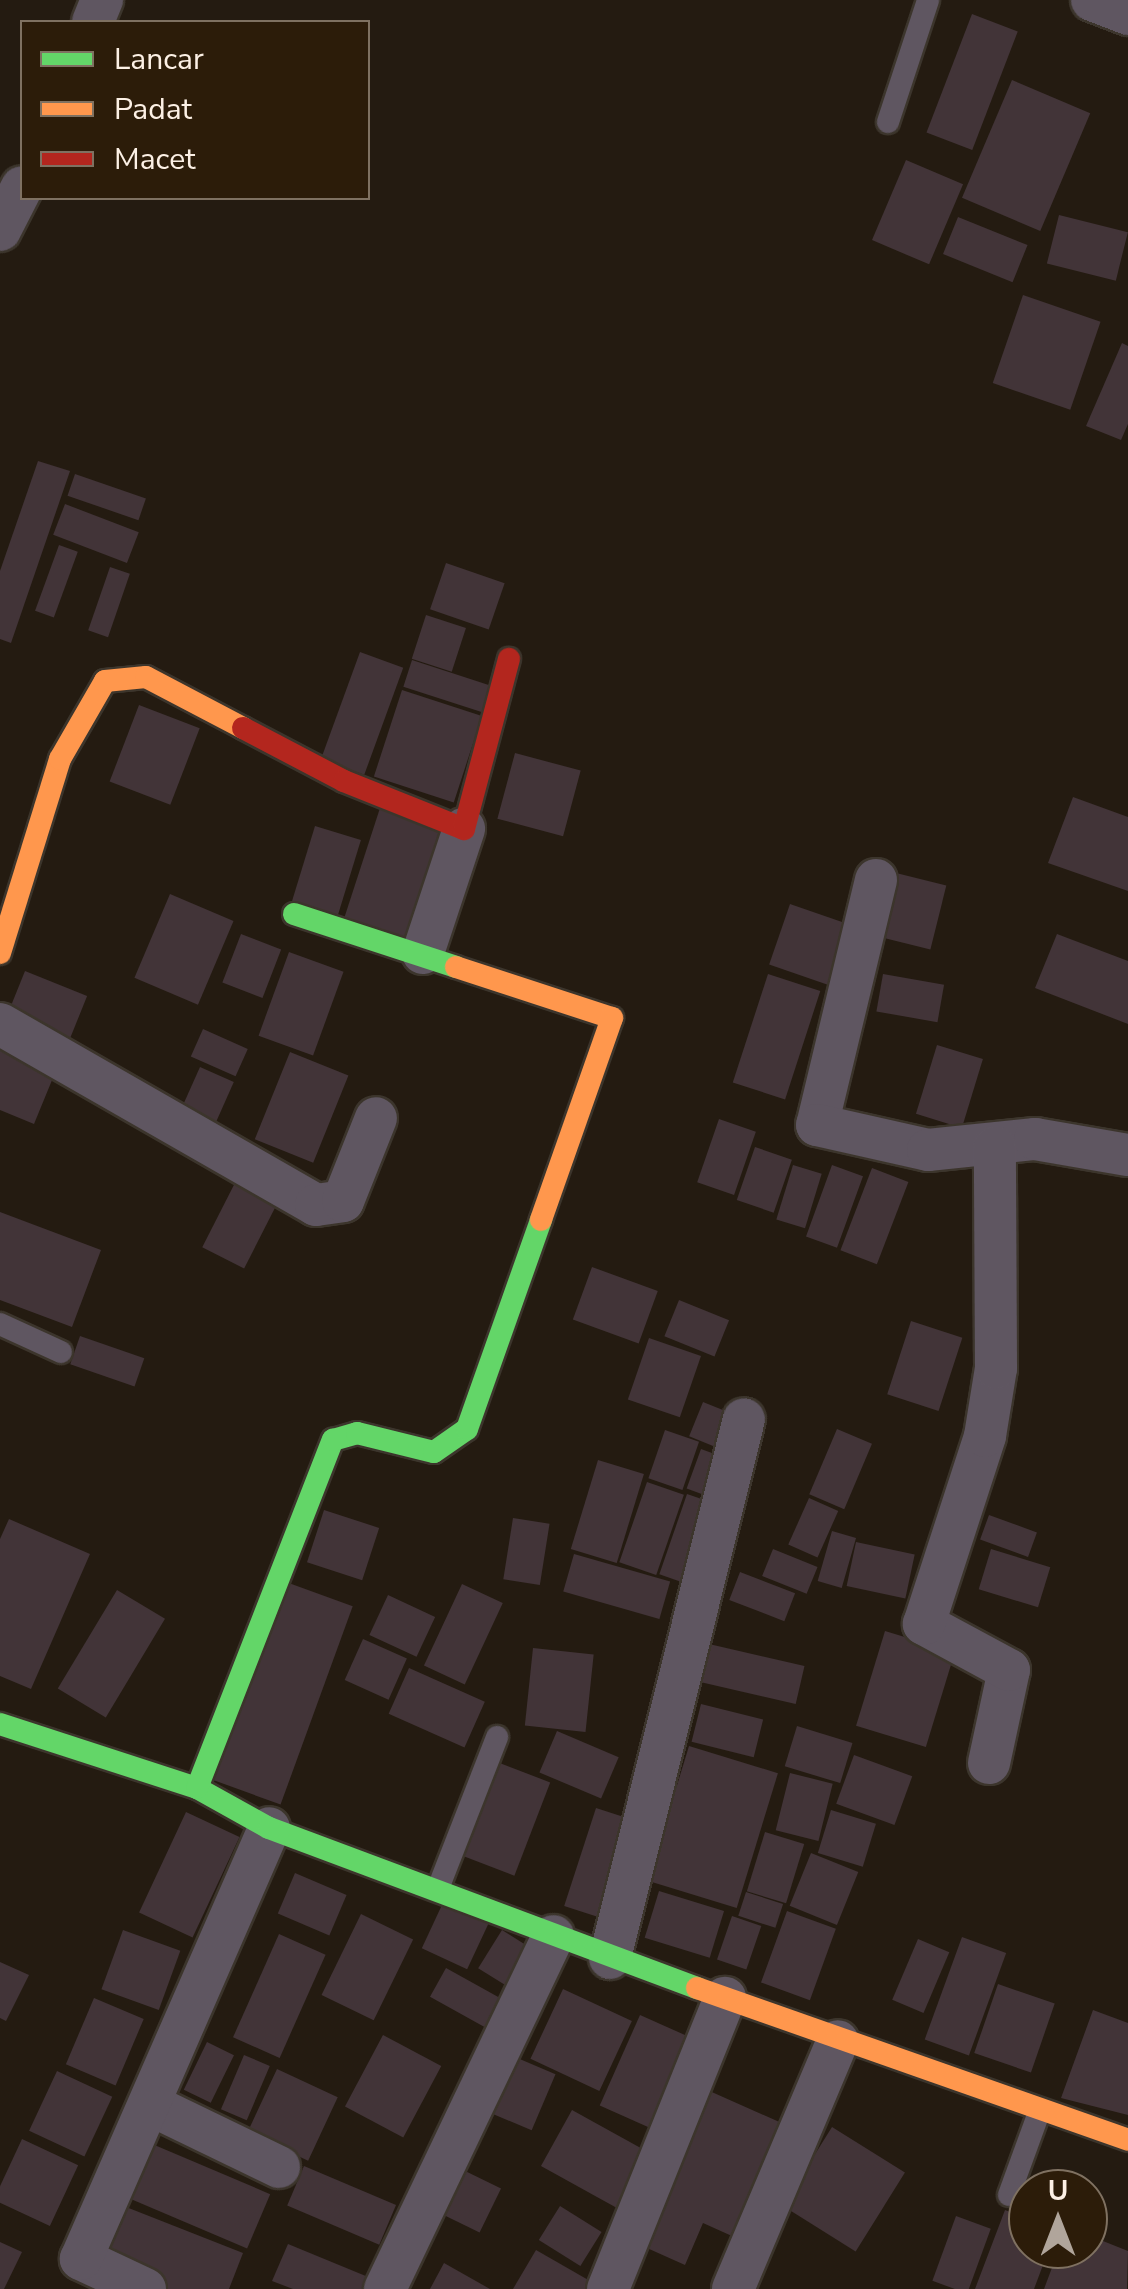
<!DOCTYPE html>
<style>
body{margin:0}
#map{position:relative;width:1128px;height:2289px;overflow:hidden;background:#241b11;font-family:"Nunito Sans",sans-serif}
div>[style]{position:absolute}
.building>*{inset:0;background:#423438;transform-origin:0 0}
.roads{filter:drop-shadow(2px 0 #3c352c) drop-shadow(-2px 0 #3c352c) drop-shadow(0 2px #3c352c) drop-shadow(0 -2px #3c352c)}
.lane>*{height:22px;margin:-11px;padding:0 11px;transform-origin:11px;border-radius:11px;background:#5f5661}
.street>*{height:42px;margin:-21px;padding:0 21px;transform-origin:21px;border-radius:21px;background:#5f5661}
.fast>*{height:22px;margin:-11px;padding:0 11px;transform-origin:11px;border-radius:11px;background:#63d668}
.slow>*{height:22px;margin:-11px;padding:0 11px;transform-origin:11px;border-radius:11px;background:#ff974d}
.jam>*{height:22px;margin:-11px;padding:0 11px;transform-origin:11px;border-radius:11px;background:#b3261e}
span{translate:-50% -50%;white-space:nowrap;text-align:center;line-height:1.15;-webkit-text-stroke:8px #2c1c09;paint-order:stroke}
.legend{position:absolute;left:20px;top:20px;width:350px;height:180px;box-sizing:border-box;background:#2c1c09;border:2px solid #7f7161;margin:0;padding:12px 18px;list-style:none;font-size:30px;color:#fcf0e5}
.legend li{display:flex;align-items:center;gap:20px;height:50px}
.legend b{width:50px;border:2px solid #7f7161}
.north{position:absolute;left:1008px;top:2169px;width:100px;height:100px;box-sizing:border-box;background:#2c1c09;border:2px solid #7f7161;border-radius:50%;rotate:0deg;font-size:28px;font-weight:700;line-height:40px;text-align:center;color:#fcf0e5}
.north::after{content:'';display:block;margin:auto;width:35px;height:45px;background:#b0a59b;clip-path:polygon(50% 0,100% 100%,50% 72%,0 100%)}
</style>
<div id="map">
<div class="building">
<div style="left:972px;top:14px;width:49px;height:127px;rotate:21deg"></div>
<div style="left:1012px;top:80px;width:85px;height:128px;rotate:23deg"></div>
<div style="left:906px;top:160px;width:62px;height:87px;rotate:23deg"></div>
<div style="left:1059px;top:215px;width:71px;height:50px;rotate:14deg"></div>
<div style="left:958px;top:217px;width:75px;height:40px;rotate:22deg"></div>
<div style="left:1023px;top:295px;width:82px;height:93px;rotate:19deg"></div>
<div style="clip-path:polygon(1122px 343px,1128px 346px,1128px 424px,1121px 440px,1086px 426px)"></div>
<div style="clip-path:polygon(38px 461px,70px 471px,11px 643px,0 639px,0 571px)"></div>
<div style="left:75px;top:474px;width:75px;height:23px;rotate:19deg"></div>
<div style="left:65px;top:504px;width:79px;height:33px;rotate:21deg"></div>
<div style="left:59px;top:545px;width:20px;height:70px;rotate:20deg"></div>
<div style="left:446px;top:563px;width:62px;height:49px;rotate:19deg"></div>
<div style="left:110px;top:567px;width:21px;height:67px;rotate:19deg"></div>
<div style="left:426px;top:615px;width:42px;height:46px;rotate:18deg"></div>
<div style="left:360px;top:652px;width:46px;height:114px;rotate:20deg"></div>
<div style="left:412px;top:660px;width:83px;height:28px;rotate:18deg"></div>
<div style="left:402px;top:690px;width:84px;height:91px;rotate:18deg"></div>
<div style="left:139px;top:705px;width:65px;height:82px;rotate:21deg"></div>
<div style="left:515px;top:753px;width:68px;height:68px;rotate:15deg"></div>
<div style="clip-path:polygon(1073px 797px,1128px 817px,1128px 891px,1048px 863px)"></div>
<div style="left:380px;top:808px;width:66px;height:121px;rotate:18deg"></div>
<div style="left:315px;top:826px;width:48px;height:79px;rotate:17deg"></div>
<div style="left:892px;top:872px;width:56px;height:66px;rotate:14deg"></div>
<div style="left:170px;top:894px;width:69px;height:91px;rotate:23deg"></div>
<div style="left:790px;top:904px;width:65px;height:64px;rotate:19deg"></div>
<div style="left:241px;top:934px;width:43px;height:52px;rotate:21deg"></div>
<div style="clip-path:polygon(1057px 934px,1128px 961px,1128px 1024px,1035px 988px)"></div>
<div style="left:289px;top:952px;width:58px;height:89px;rotate:20deg"></div>
<div style="left:25px;top:971px;width:67px;height:46px;rotate:22deg"></div>
<div style="left:768px;top:974px;width:55px;height:114px;rotate:18deg"></div>
<div style="left:883px;top:974px;width:62px;height:38px;rotate:10deg"></div>
<div style="left:203px;top:1029px;width:49px;height:30px;rotate:24deg"></div>
<div style="clip-path:polygon(0 1045px,57px 1068px,34px 1124px,0 1110px)"></div>
<div style="left:937px;top:1045px;width:48px;height:72px;rotate:17deg"></div>
<div style="left:290px;top:1052px;width:63px;height:94px;rotate:22deg"></div>
<div style="left:200px;top:1067px;width:37px;height:48px;rotate:24deg"></div>
<div style="left:719px;top:1119px;width:39px;height:67px;rotate:19deg"></div>
<div style="left:755px;top:1147px;width:39px;height:56px;rotate:19deg"></div>
<div style="left:793px;top:1165px;width:30px;height:57px;rotate:17deg"></div>
<div style="left:832px;top:1165px;width:33px;height:76px;rotate:20deg"></div>
<div style="left:872px;top:1168px;width:39px;height:88px;rotate:21deg"></div>
<div style="left:239px;top:1175px;width:47px;height:81px;rotate:27deg"></div>
<div style="clip-path:polygon(0 1212px,101px 1250px,72px 1327px,0 1300px)"></div>
<div style="left:592px;top:1267px;width:70px;height:56px;rotate:20deg"></div>
<div style="left:679px;top:1300px;width:54px;height:39px;rotate:22deg"></div>
<div style="left:911px;top:1321px;width:54px;height:77px;rotate:18deg"></div>
<div style="left:80px;top:1336px;width:68px;height:30px;rotate:19deg"></div>
<div style="left:649px;top:1338px;width:55px;height:65px;rotate:19deg"></div>
<div style="left:703px;top:1402px;width:43px;height:37px;rotate:22deg"></div>
<div style="left:837px;top:1429px;width:38px;height:71px;rotate:23deg"></div>
<div style="left:665px;top:1430px;width:36px;height:51px;rotate:19deg"></div>
<div style="left:701px;top:1449px;width:29px;height:42px;rotate:20deg"></div>
<div style="left:598px;top:1460px;width:48px;height:93px;rotate:17deg"></div>
<div style="left:647px;top:1482px;width:39px;height:85px;rotate:19deg"></div>
<div style="left:687px;top:1494px;width:31px;height:85px;rotate:19deg"></div>
<div style="left:809px;top:1498px;width:32px;height:51px;rotate:24deg"></div>
<div style="left:324px;top:1510px;width:58px;height:55px;rotate:18deg"></div>
<div style="left:989px;top:1515px;width:51px;height:26px;rotate:20deg"></div>
<div style="left:513px;top:1518px;width:37px;height:62px;rotate:9deg"></div>
<div style="clip-path:polygon(9px 1519px,90px 1554px,31px 1689px,0 1676px,0 1539px)"></div>
<div style="left:832px;top:1531px;width:25px;height:52px;rotate:16deg"></div>
<div style="left:856px;top:1542px;width:60px;height:45px;rotate:12deg"></div>
<div style="left:773px;top:1549px;width:48px;height:29px;rotate:22deg"></div>
<div style="left:991px;top:1549px;width:62px;height:42px;rotate:17deg"></div>
<div style="left:574px;top:1554px;width:100px;height:39px;rotate:16deg"></div>
<div style="left:740px;top:1572px;width:59px;height:30px;rotate:21deg"></div>
<div style="left:286px;top:1582px;width:71px;height:211px;rotate:20deg"></div>
<div style="left:462px;top:1584px;width:45px;height:90px;rotate:25deg"></div>
<div style="left:117px;top:1590px;width:56px;height:115px;rotate:31deg"></div>
<div style="left:388px;top:1595px;width:52px;height:44px;rotate:25deg"></div>
<div style="left:885px;top:1631px;width:73px;height:99px;rotate:17deg"></div>
<div style="left:363px;top:1639px;width:48px;height:45px;rotate:24deg"></div>
<div style="left:709px;top:1644px;width:98px;height:39px;rotate:13deg"></div>
<div style="left:533px;top:1648px;width:61px;height:78px;rotate:6deg"></div>
<div style="left:409px;top:1668px;width:83px;height:50px;rotate:24deg"></div>
<div style="left:701px;top:1704px;width:64px;height:39px;rotate:14deg"></div>
<div style="left:797px;top:1726px;width:58px;height:42px;rotate:17deg"></div>
<div style="left:557px;top:1731px;width:67px;height:45px;rotate:23deg"></div>
<div style="left:689px;top:1746px;width:93px;height:141px;rotate:17deg"></div>
<div style="left:854px;top:1755px;width:62px;height:52px;rotate:20deg"></div>
<div style="left:497px;top:1762px;width:57px;height:100px;rotate:21deg"></div>
<div style="left:790px;top:1773px;width:44px;height:59px;rotate:14deg"></div>
<div style="left:596px;top:1808px;width:48px;height:103px;rotate:18deg"></div>
<div style="left:831px;top:1810px;width:47px;height:45px;rotate:17deg"></div>
<div style="left:186px;top:1812px;width:59px;height:111px;rotate:25deg"></div>
<div style="left:765px;top:1832px;width:41px;height:62px;rotate:17deg"></div>
<div style="left:811px;top:1853px;width:51px;height:57px;rotate:22deg"></div>
<div style="left:295px;top:1873px;width:56px;height:44px;rotate:23deg"></div>
<div style="left:659px;top:1891px;width:68px;height:49px;rotate:17deg"></div>
<div style="left:448px;top:1892px;width:50px;height:62px;rotate:25deg"></div>
<div style="left:746px;top:1892px;width:39px;height:25px;rotate:18deg"></div>
<div style="left:787px;top:1911px;width:52px;height:76px;rotate:20deg"></div>
<div style="left:361px;top:1914px;width:58px;height:90px;rotate:26deg"></div>
<div style="left:732px;top:1916px;width:31px;height:46px;rotate:19deg"></div>
<div style="left:123px;top:1930px;width:61px;height:63px;rotate:20deg"></div>
<div style="left:502px;top:1930px;width:38px;height:45px;rotate:32deg"></div>
<div style="left:279px;top:1934px;width:51px;height:113px;rotate:24deg"></div>
<div style="left:962px;top:1937px;width:47px;height:109px;rotate:20deg"></div>
<div style="left:918px;top:1939px;width:34px;height:66px;rotate:23deg"></div>
<div style="clip-path:polygon(0 1962px,29px 1975px,6px 2021px,0 2018px)"></div>
<div style="left:446px;top:1968px;width:70px;height:33px;rotate:29deg"></div>
<div style="left:998px;top:1984px;width:60px;height:73px;rotate:19deg"></div>
<div style="left:563px;top:1989px;width:76px;height:77px;rotate:25deg"></div>
<div style="left:94px;top:1998px;width:54px;height:72px;rotate:23deg"></div>
<div style="clip-path:polygon(1093px 2010px,1128px 2023px,1128px 2115px,1061px 2098px)"></div>
<div style="left:640px;top:2015px;width:59px;height:99px;rotate:24deg"></div>
<div style="left:383px;top:2035px;width:66px;height:81px;rotate:28deg"></div>
<div style="left:207px;top:2042px;width:30px;height:53px;rotate:26deg"></div>
<div style="left:244px;top:2055px;width:28px;height:59px;rotate:23deg"></div>
<div style="left:515px;top:2057px;width:44px;height:61px;rotate:23deg"></div>
<div style="left:277px;top:2069px;width:67px;height:70px;rotate:25deg"></div>
<div style="left:57px;top:2071px;width:61px;height:66px;rotate:25deg"></div>
<div style="clip-path:polygon(705px 2089px,793px 2128px,743px 2241px,703px 2223px,685px 2265px,638px 2244px)"></div>
<div style="left:572px;top:2110px;width:92px;height:64px;rotate:29deg"></div>
<div style="left:832px;top:2127px;width:86px;height:93px;rotate:32deg"></div>
<div style="left:22px;top:2139px;width:62px;height:67px;rotate:25deg"></div>
<div style="left:145px;top:2141px;width:136px;height:59px;rotate:23deg"></div>
<div style="left:304px;top:2166px;width:100px;height:43px;rotate:23deg"></div>
<div style="left:457px;top:2167px;width:49px;height:49px;rotate:26deg"></div>
<div style="clip-path:polygon(121px 2205px,243px 2253px,229px 2289px,164px 2289px,98px 2263px)"></div>
<div style="left:560px;top:2206px;width:49px;height:40px;rotate:32deg"></div>
<div style="clip-path:polygon(1005px 2210px,1028px 2219px,1028px 2249px,1049px 2249px,1034px 2289px,975px 2289px)"></div>
<div style="left:956px;top:2216px;width:37px;height:69px;rotate:20deg"></div>
<div style="clip-path:polygon(1088px 2235px,1128px 2251px,1127px 2289px,1044px 2289px,1059px 2249px,1088px 2249px)"></div>
<div style="clip-path:polygon(0 2242px,22px 2252px,4px 2289px,0 2289px)"></div>
<div style="clip-path:polygon(288px 2244px,373px 2279px,369px 2289px,293px 2289px,272px 2281px)"></div>
<div style="clip-path:polygon(536px 2250px,604px 2289px,513px 2289px)"></div>
<div style="clip-path:polygon(444px 2263px,490px 2289px,430px 2289px)"></div>
</div>
<div class="roads">
<div class="lane">
<div style="left:888px;top:122px;width:128px;rotate:-71.8deg"></div>
<div style="left:0;top:1324px;width:67px;rotate:24.7deg"></div>
<div style="left:439px;top:1886px;width:160px;rotate:-68.7deg"></div>
<div style="left:1009px;top:2195px;width:90px;rotate:-70deg"></div>
</div>
<div class="street">
<div style="left:1092px;top:0;width:39px;rotate:21deg"></div>
<div style="left:93px;top:22px;width:24px;rotate:-68deg"></div>
<div style="left:0;top:230px;width:48px;rotate:-62.9deg"></div>
<div style="left:876px;top:880px;width:252px;rotate:103.5deg"></div>
<div style="left:817px;top:1125px;width:114px;rotate:12.7deg"></div>
<div style="left:928px;top:1150px;width:108px;rotate:-5.9deg"></div>
<div style="left:1035px;top:1139px;width:94px;rotate:9.8deg"></div>
<div style="left:423px;top:953px;width:131px;rotate:-71.7deg"></div>
<div style="left:0;top:1024px;width:364px;rotate:29.8deg"></div>
<div style="left:316px;top:1205px;width:27px;rotate:-8deg"></div>
<div style="left:343px;top:1201px;width:89px;rotate:-68.3deg"></div>
<div style="left:989px;top:1763px;width:95px;rotate:-77.9deg"></div>
<div style="left:1009px;top:1670px;width:97px;rotate:-151.6deg"></div>
<div style="left:924px;top:1624px;width:198px;rotate:-72deg"></div>
<div style="left:985px;top:1436px;width:69px;rotate:-80.8deg"></div>
<div style="left:996px;top:1368px;width:221px;rotate:-90.3deg"></div>
<div style="left:610px;top:1958px;width:555px;rotate:-76.04deg"></div>
<div style="left:153px;top:2106px;width:140px;rotate:25.8deg"></div>
<div style="left:145px;top:2289px;width:71px;rotate:-154.9deg"></div>
<div style="left:81px;top:2259px;width:470px;rotate:-66.4deg"></div>
<div style="left:385px;top:2289px;width:391px;rotate:-64.5deg"></div>
<div style="left:608px;top:2289px;width:314px;rotate:-68.1deg"></div>
<div style="left:733px;top:2289px;width:269px;rotate:-67.1deg"></div>
</div>
<div class="fast">
<div style="left:294px;top:914px;width:170px;rotate:18.1deg"></div>
<div style="left:0;top:1724px;width:207px;rotate:18deg"></div>
<div style="left:197px;top:1788px;width:82px;rotate:29.1deg"></div>
<div style="left:269px;top:1828px;width:457px;rotate:20.5deg"></div>
<div style="left:197px;top:1788px;width:374px;rotate:-68.7deg"></div>
<div style="left:333px;top:1440px;width:25px;rotate:-16deg"></div>
<div style="left:357px;top:1433px;width:79px;rotate:13.9deg"></div>
<div style="left:434px;top:1452px;width:40px;rotate:-34.9deg"></div>
<div style="left:467px;top:1429px;width:222px;rotate:-70.5deg"></div>
</div>
<div class="slow">
<div style="left:0;top:953px;width:203px;rotate:-72.8deg"></div>
<div style="left:60px;top:759px;width:90px;rotate:-60deg"></div>
<div style="left:105px;top:681px;width:41px;rotate:-5.6deg"></div>
<div style="left:146px;top:677px;width:110px;rotate:27.7deg"></div>
<div style="left:456px;top:967px;width:164px;rotate:18.1deg"></div>
<div style="left:612px;top:1018px;width:214px;rotate:109.4deg"></div>
<div style="left:697px;top:1988px;width:457px;rotate:19.4deg"></div>
</div>
<div class="jam">
<div style="left:243px;top:728px;width:114px;rotate:27.7deg"></div>
<div style="left:344px;top:781px;width:129px;rotate:21.8deg"></div>
<div style="left:464px;top:829px;width:176px;rotate:-75.2deg"></div>
</div>
</div>
<ul class="legend">
<li><b style="height:12px;background:#63d668"></b>Lancar</li>
<li><b style="height:12px;background:#ff974d"></b>Padat</li>
<li><b style="height:12px;background:#b3261e"></b>Macet</li>
</ul>
<div class="north">U</div>
</div>
